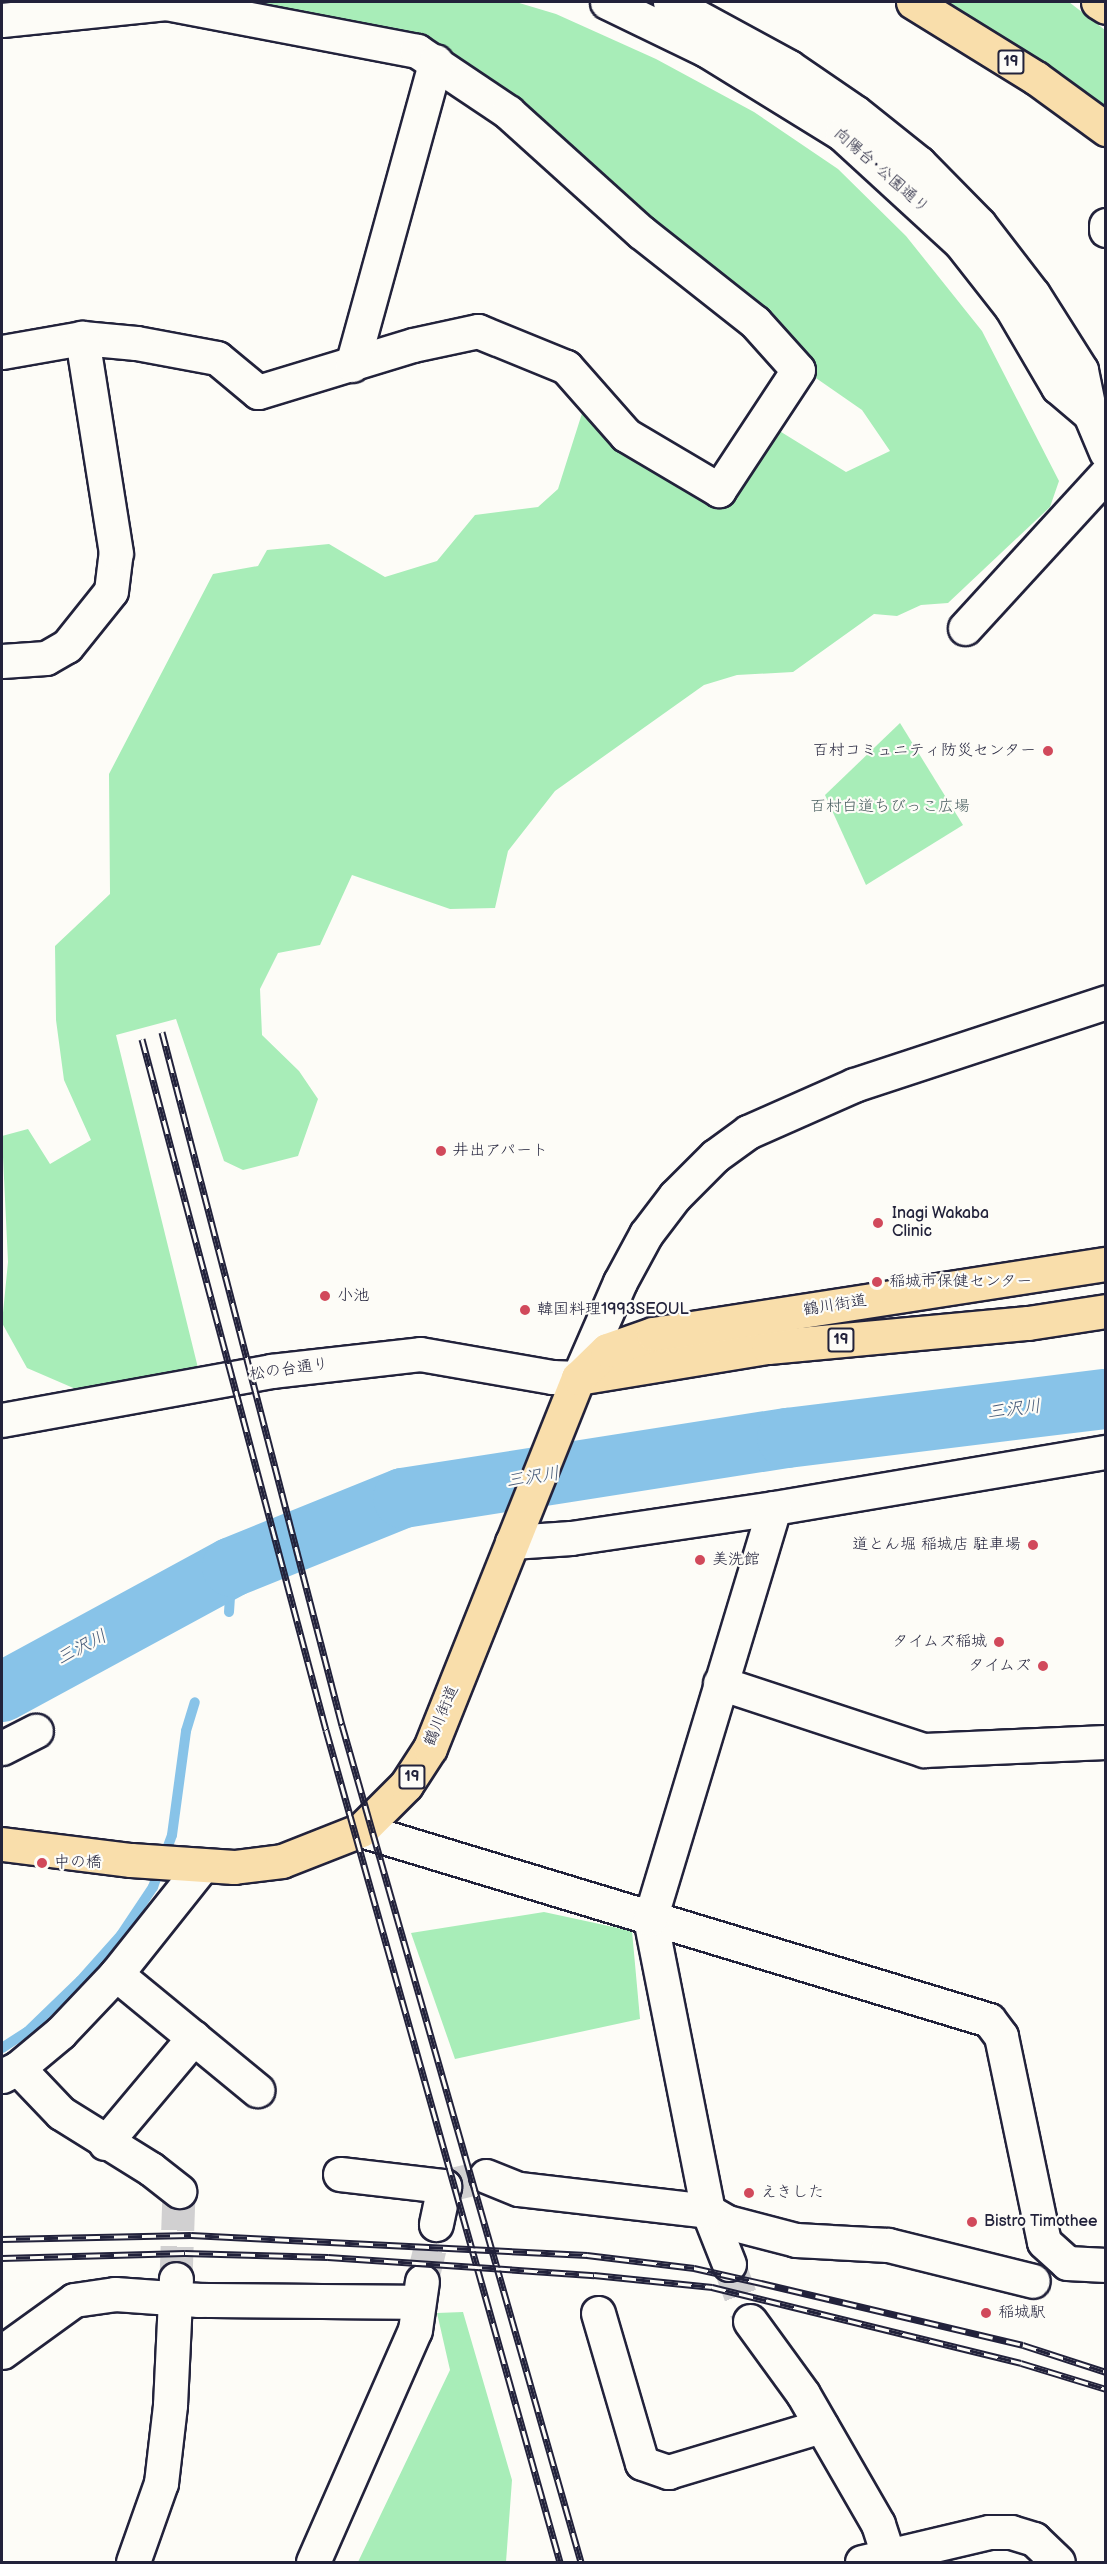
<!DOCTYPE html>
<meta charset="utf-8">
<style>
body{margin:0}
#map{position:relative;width:1107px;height:2564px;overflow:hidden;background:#fdfcf7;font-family:"Balsamiq Sans","Klee One",sans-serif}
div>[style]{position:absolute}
.green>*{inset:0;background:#a8edb8}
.stream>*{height:10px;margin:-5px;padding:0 5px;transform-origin:5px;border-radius:5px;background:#88c3e8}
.river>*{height:60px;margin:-30px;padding:0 30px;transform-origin:30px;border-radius:30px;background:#88c3e8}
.minor-tunnel>*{height:33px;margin-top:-16.5px;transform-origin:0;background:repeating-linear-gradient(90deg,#d1d0d1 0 33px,transparent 0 49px)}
.roads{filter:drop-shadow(2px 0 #22223b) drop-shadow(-2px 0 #22223b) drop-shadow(0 2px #22223b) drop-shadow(0 -2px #22223b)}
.minor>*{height:33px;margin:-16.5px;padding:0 16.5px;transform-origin:16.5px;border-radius:16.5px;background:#fdfcf7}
.major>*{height:33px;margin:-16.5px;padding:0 16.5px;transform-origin:16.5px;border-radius:16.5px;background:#f9deab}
.rail>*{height:7px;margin-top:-3.5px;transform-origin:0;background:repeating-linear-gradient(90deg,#fdfcf7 0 14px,#22223b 0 28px);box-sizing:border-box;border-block:2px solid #22223b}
.dots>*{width:16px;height:16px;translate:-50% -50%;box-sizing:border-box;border:3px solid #fdfcf7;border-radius:50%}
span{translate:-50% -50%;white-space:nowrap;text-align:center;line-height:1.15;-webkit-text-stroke:4.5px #fdfcf7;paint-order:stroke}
.shield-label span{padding:2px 4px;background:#fdfcf7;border:2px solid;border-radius:4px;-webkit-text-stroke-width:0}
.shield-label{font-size:15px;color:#22223b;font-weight:700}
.street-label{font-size:16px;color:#22223b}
.poi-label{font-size:16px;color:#22223b}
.right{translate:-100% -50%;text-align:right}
.left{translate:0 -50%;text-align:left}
.park-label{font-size:16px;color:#4a5f60}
.water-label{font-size:18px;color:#465a78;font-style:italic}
.frame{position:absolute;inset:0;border:3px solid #22223b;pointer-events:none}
</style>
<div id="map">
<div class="green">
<div style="clip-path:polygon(230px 2px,516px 2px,556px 14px,656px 59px,754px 112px,838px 169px,906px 236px,982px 331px,1059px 481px,1050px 507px,948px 603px,921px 605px,897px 616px,874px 614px,793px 672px,737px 675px,704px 685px,555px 791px,508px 851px,495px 908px,450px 909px,352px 875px,320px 945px,278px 953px,260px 989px,262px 1035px,299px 1071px,318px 1099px,298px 1156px,243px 1170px,224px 1161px,176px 1019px,116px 1035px,199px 1372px,78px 1390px,27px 1368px,2px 1323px,8px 1262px,2px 1136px,28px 1129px,50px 1164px,91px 1140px,64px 1080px,56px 1020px,55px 946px,110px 894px,109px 774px,213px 574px,258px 566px,267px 550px,329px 544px,385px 577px,437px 561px,475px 515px,538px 507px,558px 489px,584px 407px,721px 505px,773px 427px,846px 472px,890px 451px,862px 410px,813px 376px,802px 348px,767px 313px,650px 219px,525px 107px,430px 37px)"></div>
<div style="clip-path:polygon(939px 2px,1069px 2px,1105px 30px,1105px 112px)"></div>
<div style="clip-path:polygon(900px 723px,963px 825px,866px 885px,825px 795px)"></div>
<div style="clip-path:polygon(544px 1912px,632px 1931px,640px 2019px,455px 2059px,411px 1933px)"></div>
<div style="clip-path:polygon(463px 2312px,512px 2480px,506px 2562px,358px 2562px,450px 2370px,437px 2313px)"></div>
</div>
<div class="stream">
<div style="left:229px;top:1612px;width:45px;rotate:-86.2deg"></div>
<div style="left:2px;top:2048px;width:30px;rotate:-33deg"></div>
<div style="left:27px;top:2032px;width:74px;rotate:-43.9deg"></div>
<div style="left:80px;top:1981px;width:62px;rotate:-48.3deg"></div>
<div style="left:121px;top:1935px;width:58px;rotate:-56.3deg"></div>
<div style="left:153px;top:1887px;width:55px;rotate:-69.9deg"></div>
<div style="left:172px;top:1835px;width:105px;rotate:-82.3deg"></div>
<div style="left:186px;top:1731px;width:30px;rotate:-73deg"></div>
</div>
<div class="river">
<div style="left:2px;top:1692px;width:262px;rotate:-28.5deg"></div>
<div style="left:232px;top:1567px;width:184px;rotate:-22deg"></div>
<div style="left:403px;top:1498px;width:389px;rotate:-8.9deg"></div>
<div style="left:787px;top:1438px;width:321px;rotate:-7deg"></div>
</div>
<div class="minor-tunnel">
<div style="left:444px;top:2186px;width:43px;rotate:-13.4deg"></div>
<div style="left:729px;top:2264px;width:61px;rotate:69.8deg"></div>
<div style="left:176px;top:2279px;width:88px;rotate:-88deg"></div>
<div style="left:422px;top:2281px;width:59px;rotate:-76.2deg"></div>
</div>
<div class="roads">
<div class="minor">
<div style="left:607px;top:2px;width:110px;rotate:25.9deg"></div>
<div style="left:706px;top:50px;width:160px;rotate:31.7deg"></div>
<div style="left:842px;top:134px;width:160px;rotate:42.5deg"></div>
<div style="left:960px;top:242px;width:83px;rotate:51.9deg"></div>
<div style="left:1011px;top:307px;width:93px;rotate:59.6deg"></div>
<div style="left:1058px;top:387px;width:42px;rotate:40.2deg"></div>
<div style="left:670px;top:2px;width:136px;rotate:28.6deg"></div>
<div style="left:789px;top:67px;width:80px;rotate:34.3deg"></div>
<div style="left:855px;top:112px;width:82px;rotate:38.6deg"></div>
<div style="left:919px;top:163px;width:86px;rotate:45.5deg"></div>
<div style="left:979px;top:224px;width:88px;rotate:52.4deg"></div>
<div style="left:1033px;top:294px;width:90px;rotate:57.7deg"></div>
<div style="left:1081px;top:370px;width:45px;rotate:78.4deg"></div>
<div style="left:1090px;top:414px;width:41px;rotate:67.2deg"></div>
<div style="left:2px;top:20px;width:165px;rotate:-5.9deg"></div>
<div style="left:166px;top:3px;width:256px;rotate:10.8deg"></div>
<div style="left:417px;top:51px;width:110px;rotate:33.8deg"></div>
<div style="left:508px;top:112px;width:179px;rotate:42.1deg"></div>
<div style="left:641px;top:232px;width:145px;rotate:38.3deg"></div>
<div style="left:755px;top:322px;width:64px;rotate:48.1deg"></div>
<div style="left:798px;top:370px;width:144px;rotate:123.4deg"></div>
<div style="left:719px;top:490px;width:108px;rotate:-149.4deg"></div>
<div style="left:626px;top:435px;width:91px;rotate:-131.4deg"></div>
<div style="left:566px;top:367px;width:95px;rotate:-157.8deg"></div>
<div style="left:478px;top:331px;width:66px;rotate:167.8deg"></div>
<div style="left:413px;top:345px;width:162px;rotate:163.1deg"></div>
<div style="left:258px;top:392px;width:53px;rotate:-140.3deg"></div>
<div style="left:217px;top:358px;width:82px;rotate:-169.5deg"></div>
<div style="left:136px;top:343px;width:54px;rotate:-174.7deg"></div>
<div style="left:82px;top:338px;width:81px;rotate:170.1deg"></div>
<div style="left:1106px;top:225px;width:5px;rotate:90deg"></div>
<div style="left:352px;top:365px;width:315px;rotate:-74.6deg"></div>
<div style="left:965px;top:628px;width:209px;rotate:-47.5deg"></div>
<div style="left:2px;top:661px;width:44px;rotate:-3.9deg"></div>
<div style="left:46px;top:658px;width:24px;rotate:-30deg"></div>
<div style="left:67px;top:646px;width:70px;rotate:-51.3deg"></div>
<div style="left:111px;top:591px;width:38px;rotate:-83deg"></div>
<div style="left:116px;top:553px;width:218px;rotate:-99deg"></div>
<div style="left:2px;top:1420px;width:273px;rotate:-10.3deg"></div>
<div style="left:271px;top:1371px;width:150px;rotate:-6.5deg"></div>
<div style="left:420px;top:1354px;width:134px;rotate:9.9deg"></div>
<div style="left:552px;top:1377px;width:26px;rotate:2deg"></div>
<div style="left:578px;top:1378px;width:105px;rotate:-66.4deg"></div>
<div style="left:620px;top:1282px;width:55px;rotate:-61.6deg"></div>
<div style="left:646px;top:1234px;width:48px;rotate:-52.7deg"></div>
<div style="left:675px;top:1196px;width:57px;rotate:-45deg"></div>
<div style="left:715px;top:1156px;width:41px;rotate:-36deg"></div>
<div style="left:748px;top:1132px;width:116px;rotate:-23.9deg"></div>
<div style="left:854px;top:1085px;width:265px;rotate:-18.2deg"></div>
<div style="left:512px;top:1542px;width:59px;rotate:-3.9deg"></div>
<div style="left:571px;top:1538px;width:205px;rotate:-8.4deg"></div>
<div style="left:774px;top:1508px;width:337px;rotate:-9.6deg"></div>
<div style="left:720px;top:1683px;width:215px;rotate:18.2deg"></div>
<div style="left:924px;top:1750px;width:182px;rotate:-2.5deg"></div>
<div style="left:2px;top:1748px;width:38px;rotate:-27deg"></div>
<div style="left:361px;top:1830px;width:656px;rotate:16.83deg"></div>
<div style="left:989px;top:2020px;width:20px;rotate:53deg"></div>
<div style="left:1001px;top:2036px;width:210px;rotate:78.2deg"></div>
<div style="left:1044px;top:2242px;width:31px;rotate:42deg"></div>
<div style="left:1067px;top:2263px;width:39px;rotate:3deg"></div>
<div style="left:116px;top:1974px;width:183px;rotate:39.4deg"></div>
<div style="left:18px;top:2068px;width:62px;rotate:46.3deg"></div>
<div style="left:61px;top:2113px;width:106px;rotate:31.9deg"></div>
<div style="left:151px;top:2169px;width:36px;rotate:38deg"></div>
<div style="left:2px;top:2076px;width:18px;rotate:-27deg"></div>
<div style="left:18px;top:2068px;width:55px;rotate:-39.8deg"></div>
<div style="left:60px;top:2033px;width:81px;rotate:-46.5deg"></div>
<div style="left:116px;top:1974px;width:138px;rotate:-51.5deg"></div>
<div style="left:105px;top:2143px;width:138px;rotate:-50deg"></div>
<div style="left:340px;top:2174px;width:105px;rotate:6.6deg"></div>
<div style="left:444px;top:2186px;width:39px;rotate:102deg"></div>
<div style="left:486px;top:2176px;width:35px;rotate:22deg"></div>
<div style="left:519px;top:2189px;width:190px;rotate:6.6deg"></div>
<div style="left:708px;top:2211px;width:22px;rotate:30deg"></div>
<div style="left:727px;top:2222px;width:71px;rotate:14.6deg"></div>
<div style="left:796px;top:2240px;width:92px;rotate:3.1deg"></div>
<div style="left:888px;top:2245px;width:149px;rotate:13.9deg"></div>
<div style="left:729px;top:2264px;width:57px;rotate:-111.6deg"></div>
<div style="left:708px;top:2211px;width:298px;rotate:-101.2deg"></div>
<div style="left:650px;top:1919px;width:429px;rotate:-73.2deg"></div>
<div style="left:598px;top:2313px;width:156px;rotate:73.7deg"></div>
<div style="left:642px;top:2463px;width:28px;rotate:19deg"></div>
<div style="left:668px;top:2472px;width:160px;rotate:-16.7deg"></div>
<div style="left:750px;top:2321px;width:90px;rotate:54deg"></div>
<div style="left:803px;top:2394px;width:150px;rotate:60deg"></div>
<div style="left:878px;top:2524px;width:40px;rotate:72deg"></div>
<div style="left:2px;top:2352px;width:89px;rotate:-35.8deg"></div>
<div style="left:74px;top:2300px;width:41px;rotate:-8.3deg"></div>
<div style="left:115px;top:2294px;width:84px;rotate:4.1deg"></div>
<div style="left:199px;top:2300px;width:218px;rotate:0.5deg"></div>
<div style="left:133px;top:2562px;width:84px;rotate:-70.5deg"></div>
<div style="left:161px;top:2483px;width:79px;rotate:-83.4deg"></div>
<div style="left:170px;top:2405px;width:126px;rotate:-87.3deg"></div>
<div style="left:313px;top:2562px;width:253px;rotate:-66.3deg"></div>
<div style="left:415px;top:2330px;width:49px;rotate:-81.9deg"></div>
<div style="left:862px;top:2562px;width:130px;rotate:-13.3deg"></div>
<div style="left:989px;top:2532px;width:22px"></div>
<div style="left:1011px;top:2532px;width:24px;rotate:17deg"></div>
<div style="left:1034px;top:2539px;width:33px;rotate:44deg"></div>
</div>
<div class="major">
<div style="left:913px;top:2px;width:145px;rotate:31.7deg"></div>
<div style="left:1036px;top:78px;width:87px;rotate:36.1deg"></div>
<div style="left:1098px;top:2px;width:9px;rotate:32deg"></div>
<div style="left:578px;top:1378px;width:193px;rotate:-9.3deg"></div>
<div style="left:768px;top:1347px;width:261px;rotate:-5.3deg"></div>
<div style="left:1028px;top:1323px;width:79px;rotate:-8.7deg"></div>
<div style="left:2px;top:1844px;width:130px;rotate:7.1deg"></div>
<div style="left:131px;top:1860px;width:103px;rotate:3.9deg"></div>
<div style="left:234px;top:1867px;width:48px;rotate:-7.1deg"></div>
<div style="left:282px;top:1861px;width:85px;rotate:-21.4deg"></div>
<div style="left:361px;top:1830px;width:64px;rotate:-45deg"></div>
<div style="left:406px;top:1785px;width:44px;rotate:-57deg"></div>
<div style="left:430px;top:1748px;width:399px;rotate:-68.2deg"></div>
<div style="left:578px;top:1378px;width:40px;rotate:-44deg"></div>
<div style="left:607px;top:1350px;width:49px;rotate:-19.2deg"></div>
<div style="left:653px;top:1334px;width:458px;rotate:-8.8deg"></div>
</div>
</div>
<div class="rail">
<div style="left:162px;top:1032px;width:716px;rotate:75.44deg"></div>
<div style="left:342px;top:1725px;width:870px;rotate:74.06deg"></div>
<div style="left:142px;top:1039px;width:715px;rotate:75.09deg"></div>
<div style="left:326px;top:1730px;width:864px;rotate:74.29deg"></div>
<div style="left:2px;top:2239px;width:189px;rotate:-1.2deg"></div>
<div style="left:191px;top:2235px;width:397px;rotate:2.9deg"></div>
<div style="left:587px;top:2255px;width:108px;rotate:6.9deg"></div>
<div style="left:694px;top:2268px;width:69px;rotate:12.6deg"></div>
<div style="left:761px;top:2283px;width:269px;rotate:13.3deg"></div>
<div style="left:1023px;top:2345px;width:87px;rotate:18deg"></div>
<div style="left:2px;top:2258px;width:183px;rotate:-1.6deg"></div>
<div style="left:185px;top:2253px;width:143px;rotate:1.6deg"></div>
<div style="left:328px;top:2257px;width:267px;rotate:3.9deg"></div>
<div style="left:594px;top:2275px;width:119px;rotate:5.8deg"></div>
<div style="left:712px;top:2287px;width:318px;rotate:13.8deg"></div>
<div style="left:1021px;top:2363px;width:89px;rotate:17deg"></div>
</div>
<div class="dots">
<div style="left:1048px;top:751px;background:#d1495b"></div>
<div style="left:441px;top:1151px;background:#d1495b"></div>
<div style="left:878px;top:1223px;background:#d1495b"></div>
<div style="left:877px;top:1282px;background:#d1495b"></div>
<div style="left:325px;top:1296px;background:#d1495b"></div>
<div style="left:525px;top:1310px;background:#d1495b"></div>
<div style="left:1033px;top:1545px;background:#d1495b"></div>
<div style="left:700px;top:1560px;background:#d1495b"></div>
<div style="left:999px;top:1642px;background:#d1495b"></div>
<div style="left:1043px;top:1666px;background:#d1495b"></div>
<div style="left:42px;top:1863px;background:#d1495b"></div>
<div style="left:749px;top:2193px;background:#d1495b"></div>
<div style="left:972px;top:2222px;background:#d1495b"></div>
<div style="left:986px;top:2313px;background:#d1495b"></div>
</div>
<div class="shield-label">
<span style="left:1011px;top:62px">19</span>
<span style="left:841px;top:1340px">19</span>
<span style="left:412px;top:1777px">19</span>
</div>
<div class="street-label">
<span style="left:881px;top:171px;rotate:41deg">向陽台･公園通り</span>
<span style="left:835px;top:1306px;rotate:-9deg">鶴川街道</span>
<span style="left:289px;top:1370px;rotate:-8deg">松の台通り</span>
<span style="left:442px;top:1716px;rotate:-67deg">鶴川街道</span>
</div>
<div class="poi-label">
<span class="right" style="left:1036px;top:751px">百村コミュニティ防災センター</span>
<span class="left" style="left:453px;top:1151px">井出アパート</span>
<span class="left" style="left:892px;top:1223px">Inagi Wakaba<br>Clinic</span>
<span class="left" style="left:889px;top:1282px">稲城市保健センター</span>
<span class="left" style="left:337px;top:1296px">小池</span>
<span class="left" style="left:537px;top:1310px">韓国料理1993SEOUL</span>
<span class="right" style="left:1021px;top:1545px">道とん堀 稲城店 駐車場</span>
<span class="left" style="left:712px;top:1560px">美洗館</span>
<span class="right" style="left:987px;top:1642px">タイムズ稲城</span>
<span class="right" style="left:1031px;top:1666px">タイムズ</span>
<span class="left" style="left:54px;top:1863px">中の橋</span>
<span class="left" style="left:761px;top:2193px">えきした</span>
<span class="left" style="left:984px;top:2222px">Bistro Timothee</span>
<span class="left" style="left:998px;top:2313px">稲城駅</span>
</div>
<div class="park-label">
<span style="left:890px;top:807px">百村白道ちびっこ広場</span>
</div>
<div class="water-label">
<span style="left:1014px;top:1410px;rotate:-7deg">三沢川</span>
<span style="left:533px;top:1478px;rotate:-9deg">三沢川</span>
<span style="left:82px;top:1648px;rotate:-28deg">三沢川</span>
</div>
<div class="frame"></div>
</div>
